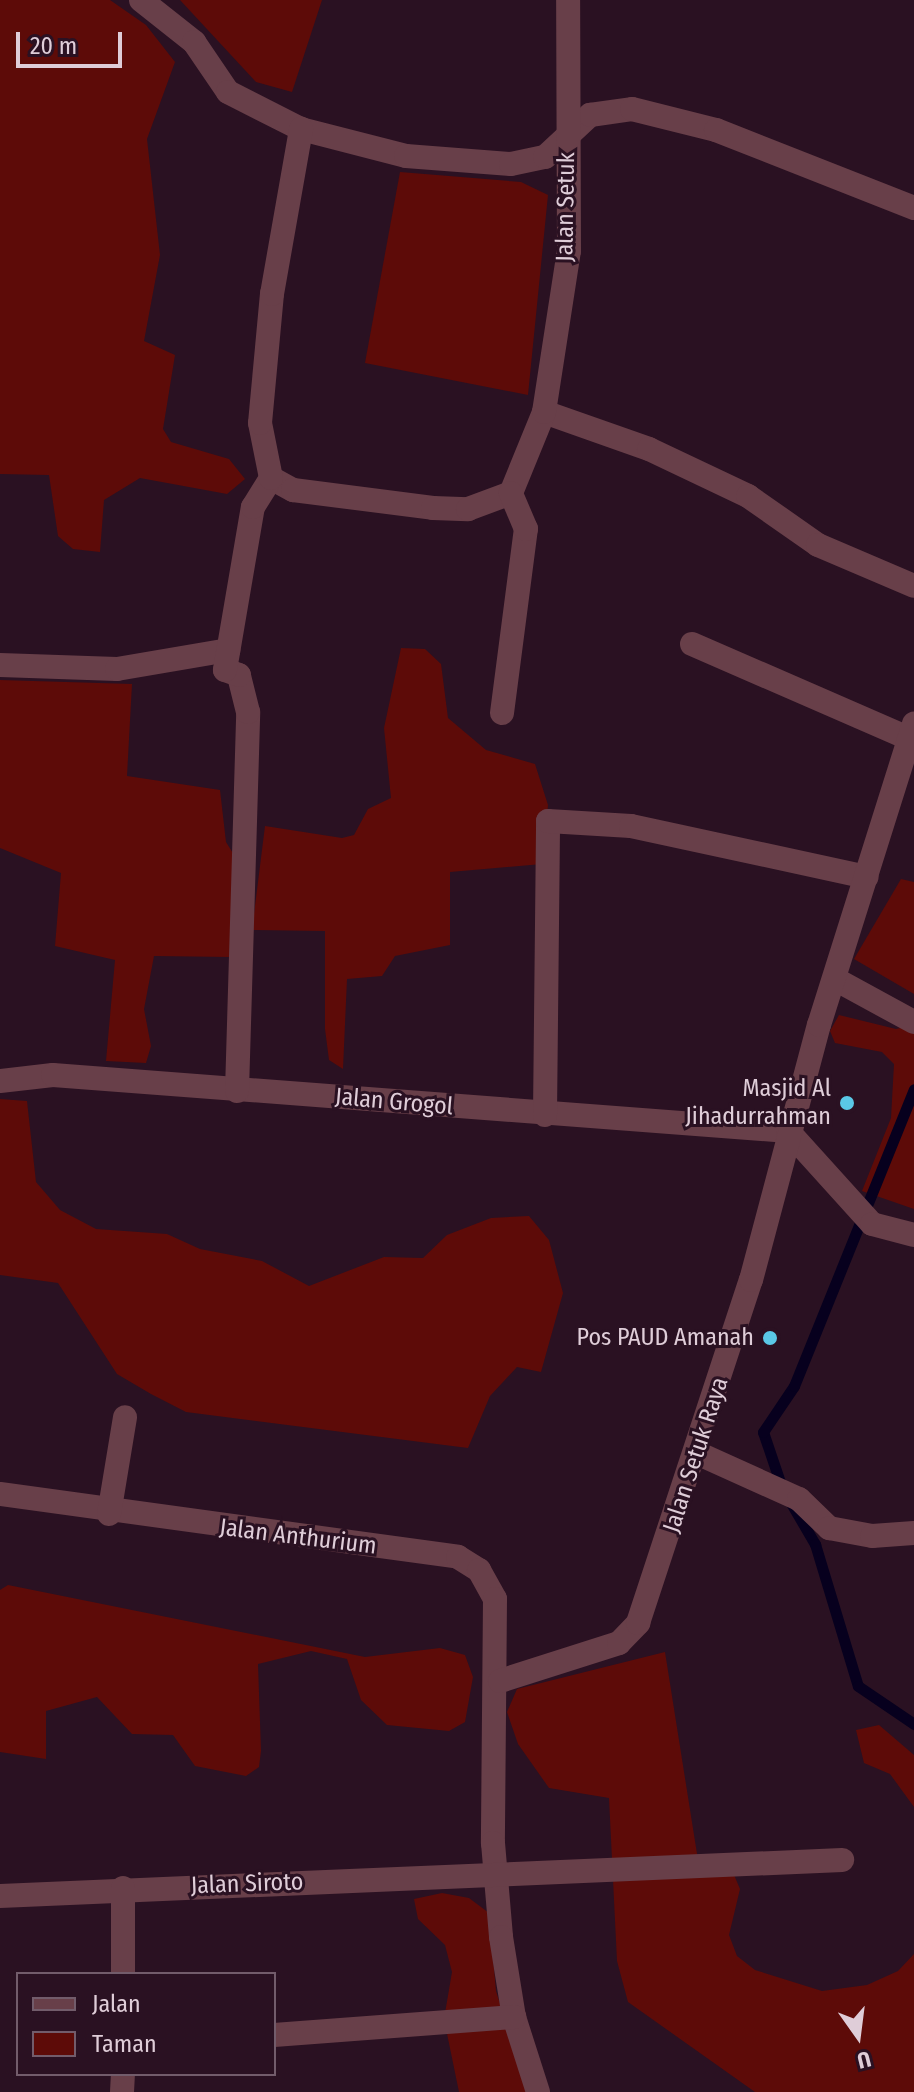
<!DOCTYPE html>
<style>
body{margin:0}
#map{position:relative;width:914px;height:2092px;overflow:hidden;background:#2a1122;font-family:"Fira Sans Condensed",sans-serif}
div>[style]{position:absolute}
.green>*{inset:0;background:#5d0b08}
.stream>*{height:11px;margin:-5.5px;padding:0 5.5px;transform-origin:5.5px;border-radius:5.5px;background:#07001e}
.minor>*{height:24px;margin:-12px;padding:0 12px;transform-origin:12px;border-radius:12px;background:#683f49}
.dots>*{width:22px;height:22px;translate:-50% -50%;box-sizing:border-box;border:4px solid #2a1122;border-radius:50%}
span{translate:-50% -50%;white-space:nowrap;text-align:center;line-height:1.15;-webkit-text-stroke:6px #2a1122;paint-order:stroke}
.street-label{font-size:24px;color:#dfcdd8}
.poi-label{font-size:24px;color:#dfcdd8}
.right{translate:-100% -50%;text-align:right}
.legend{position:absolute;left:16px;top:1972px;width:260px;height:104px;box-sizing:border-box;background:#2a1122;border:2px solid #725c6b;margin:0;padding:10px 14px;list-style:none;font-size:24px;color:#dfcdd8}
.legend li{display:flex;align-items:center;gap:16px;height:40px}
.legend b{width:40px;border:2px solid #725c6b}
.north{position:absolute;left:818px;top:1996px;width:80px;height:80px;-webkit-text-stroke:6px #2a1122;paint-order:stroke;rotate:166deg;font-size:22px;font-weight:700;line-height:32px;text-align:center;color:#dfcdd8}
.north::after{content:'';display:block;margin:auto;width:28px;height:36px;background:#dfcdd8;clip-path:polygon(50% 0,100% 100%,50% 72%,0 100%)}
.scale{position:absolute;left:16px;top:32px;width:106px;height:36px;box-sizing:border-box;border:4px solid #dfcdd8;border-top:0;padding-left:10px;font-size:24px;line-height:28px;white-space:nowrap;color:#dfcdd8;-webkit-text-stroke:6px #2a1122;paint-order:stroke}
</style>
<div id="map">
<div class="green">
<div style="clip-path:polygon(0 0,110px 0,146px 25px,175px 62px,147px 139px,160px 255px,144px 341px,175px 355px,163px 429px,171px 442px,229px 459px,245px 479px,227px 494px,140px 478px,104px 500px,100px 552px,73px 549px,58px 536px,49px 475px,0 474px)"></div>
<div style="clip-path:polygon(180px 0,322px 0,292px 92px,256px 82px)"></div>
<div style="clip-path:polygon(400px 172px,521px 182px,548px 195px,528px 395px,365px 363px)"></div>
<div style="clip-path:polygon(401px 648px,425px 649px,441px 664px,448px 718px,486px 750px,535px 764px,548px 805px,542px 864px,450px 872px,450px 945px,395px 956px,382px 976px,347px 979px,343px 1069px,329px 1060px,325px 1029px,325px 931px,252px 930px,265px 826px,342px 838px,354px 835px,368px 809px,391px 798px,384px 728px)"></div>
<div style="clip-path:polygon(0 680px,132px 684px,127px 776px,220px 790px,226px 842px,239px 863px,231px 957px,154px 956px,144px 1009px,151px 1046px,146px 1063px,106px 1061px,115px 960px,55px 946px,61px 873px,0 848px)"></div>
<div style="clip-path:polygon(901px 879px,914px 882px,914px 994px,854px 959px)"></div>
<div style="clip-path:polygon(839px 1015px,896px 1029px,914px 1025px,914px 1209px,862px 1191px,891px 1118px,894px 1064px,882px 1052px,835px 1043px,830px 1031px)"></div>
<div style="clip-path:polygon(0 1099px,27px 1101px,36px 1182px,60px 1210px,96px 1229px,167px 1234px,200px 1249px,262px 1261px,309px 1286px,384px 1257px,423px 1258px,447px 1235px,491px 1218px,529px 1216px,549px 1240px,563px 1293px,541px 1372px,517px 1367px,490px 1396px,468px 1448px,186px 1412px,151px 1394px,117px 1374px,58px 1283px,0 1275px)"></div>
<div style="clip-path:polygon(8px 1585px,365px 1657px,440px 1648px,465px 1655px,473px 1677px,465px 1722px,449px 1731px,387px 1725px,361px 1700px,347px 1659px,311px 1651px,258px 1664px,261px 1751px,259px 1767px,246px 1776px,195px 1766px,173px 1735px,132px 1734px,97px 1697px,46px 1711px,46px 1759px,0 1752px,0 1590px)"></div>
<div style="clip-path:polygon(665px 1652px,698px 1860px,732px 1870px,740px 1889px,729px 1935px,737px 1956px,755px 1970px,822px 1991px,867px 1985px,898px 1971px,914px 1954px,914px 2092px,755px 2092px,628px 2002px,617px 1961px,609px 1798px,549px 1788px,518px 1744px,507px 1712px,517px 1689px)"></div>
<div style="clip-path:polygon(879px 1725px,914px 1755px,914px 1807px,890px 1774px,864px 1763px,856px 1730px)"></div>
<div style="clip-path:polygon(442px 1893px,469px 1898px,489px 1913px,496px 1991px,528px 2092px,459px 2092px,444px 2019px,452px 1972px,445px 1945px,418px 1919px,414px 1899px)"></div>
</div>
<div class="stream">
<div style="left:782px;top:1488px;width:59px;rotate:-108.7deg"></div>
<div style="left:763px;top:1432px;width:55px;rotate:-56deg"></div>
<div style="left:794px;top:1386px;width:320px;rotate:-68deg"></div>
<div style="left:791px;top:1503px;width:48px;rotate:59.7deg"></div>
<div style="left:815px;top:1544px;width:148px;rotate:73.2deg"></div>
<div style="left:858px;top:1686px;width:68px;rotate:34.2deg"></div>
</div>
<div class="minor">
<div style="left:141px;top:0;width:68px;rotate:38.4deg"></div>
<div style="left:194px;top:42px;width:60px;rotate:55.8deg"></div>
<div style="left:228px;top:92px;width:82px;rotate:26.9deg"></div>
<div style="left:301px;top:129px;width:108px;rotate:14.4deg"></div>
<div style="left:406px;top:156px;width:105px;rotate:4.4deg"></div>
<div style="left:511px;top:164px;width:35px;rotate:-12deg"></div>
<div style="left:545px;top:157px;width:62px;rotate:-43deg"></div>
<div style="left:590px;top:115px;width:42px;rotate:-8.1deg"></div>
<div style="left:632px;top:109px;width:87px;rotate:14deg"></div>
<div style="left:716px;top:130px;width:213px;rotate:21.5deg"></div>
<div style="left:544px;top:412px;width:111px;rotate:19.4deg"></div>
<div style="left:649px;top:449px;width:110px;rotate:25.4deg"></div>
<div style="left:748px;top:496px;width:85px;rotate:35deg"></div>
<div style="left:818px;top:545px;width:104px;rotate:23.1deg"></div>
<div style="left:271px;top:478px;width:25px;rotate:29deg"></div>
<div style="left:293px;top:490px;width:141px;rotate:7.3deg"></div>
<div style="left:433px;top:508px;width:35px;rotate:2deg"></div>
<div style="left:468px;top:509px;width:46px;rotate:-20.4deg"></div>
<div style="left:511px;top:493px;width:87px;rotate:-67.8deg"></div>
<div style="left:544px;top:412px;width:163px;rotate:-81.2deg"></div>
<div style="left:569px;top:251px;width:251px;rotate:-90.2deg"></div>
<div style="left:692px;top:644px;width:238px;rotate:23.5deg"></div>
<div style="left:0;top:665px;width:117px;rotate:2deg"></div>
<div style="left:117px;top:669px;width:113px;rotate:-9.7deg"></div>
<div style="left:502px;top:713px;width:186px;rotate:-82.6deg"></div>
<div style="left:526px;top:529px;width:39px;rotate:-113deg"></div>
<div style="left:835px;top:979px;width:90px;rotate:28.6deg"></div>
<div style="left:0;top:1081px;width:53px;rotate:-6.5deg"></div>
<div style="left:53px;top:1075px;width:737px;rotate:4.36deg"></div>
<div style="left:788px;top:1131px;width:125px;rotate:47.9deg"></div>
<div style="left:872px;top:1224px;width:43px;rotate:14.7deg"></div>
<div style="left:237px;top:1091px;width:379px;rotate:-88.3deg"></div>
<div style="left:248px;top:712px;width:38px;rotate:-104deg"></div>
<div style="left:239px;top:675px;width:15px;rotate:-160deg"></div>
<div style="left:225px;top:670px;width:165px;rotate:-80.3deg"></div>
<div style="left:253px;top:507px;width:34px;rotate:-58deg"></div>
<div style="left:271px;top:478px;width:56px;rotate:-101.3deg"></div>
<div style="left:260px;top:423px;width:130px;rotate:-84.7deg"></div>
<div style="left:272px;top:294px;width:168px;rotate:-80deg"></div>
<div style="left:545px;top:1115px;width:294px;rotate:-89.4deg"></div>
<div style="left:548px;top:821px;width:83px;rotate:3.4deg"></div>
<div style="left:631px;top:826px;width:241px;rotate:12.2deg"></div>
<div style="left:697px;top:1453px;width:112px;rotate:24.3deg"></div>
<div style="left:799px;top:1499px;width:42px;rotate:44deg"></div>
<div style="left:829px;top:1528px;width:44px;rotate:10.5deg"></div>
<div style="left:872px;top:1536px;width:42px;rotate:-4.1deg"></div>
<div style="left:0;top:1494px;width:462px;rotate:7.8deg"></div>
<div style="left:458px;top:1557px;width:25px;rotate:32deg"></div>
<div style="left:479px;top:1570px;width:33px;rotate:61deg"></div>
<div style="left:495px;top:1599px;width:244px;rotate:90.5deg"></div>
<div style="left:493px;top:1843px;width:94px;rotate:85.1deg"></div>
<div style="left:501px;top:1937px;width:81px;rotate:80.8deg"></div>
<div style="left:514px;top:2017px;width:79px;rotate:72.3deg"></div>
<div style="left:109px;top:1514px;width:98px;rotate:-80.6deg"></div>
<div style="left:500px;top:1681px;width:125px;rotate:-17.7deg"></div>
<div style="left:619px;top:1643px;width:28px;rotate:-46deg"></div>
<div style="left:638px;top:1623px;width:361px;rotate:-71.8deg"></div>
<div style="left:751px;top:1280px;width:264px;rotate:-75.1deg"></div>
<div style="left:819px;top:1025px;width:316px;rotate:-72.5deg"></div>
<div style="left:0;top:1896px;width:843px;rotate:-2.45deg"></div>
<div style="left:123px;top:1974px;width:86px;rotate:-90deg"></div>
<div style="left:274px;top:2035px;width:241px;rotate:-4.3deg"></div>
<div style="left:122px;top:2092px;width:18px;rotate:-87deg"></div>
</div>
<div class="dots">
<div style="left:847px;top:1103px;background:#5ac8e6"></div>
<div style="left:770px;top:1338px;background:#5ac8e6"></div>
</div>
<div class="street-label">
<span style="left:566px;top:207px;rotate:-89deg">Jalan Setuk</span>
<span style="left:394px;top:1102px;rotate:5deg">Jalan Grogol</span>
<span style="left:696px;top:1455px;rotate:-72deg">Jalan Setuk Raya</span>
<span style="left:298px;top:1537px;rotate:7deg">Jalan Anthurium</span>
<span style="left:247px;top:1884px;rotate:-2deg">Jalan Siroto</span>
</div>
<div class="poi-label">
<span class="right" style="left:831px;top:1103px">Masjid Al<br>Jihadurrahman</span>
<span class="right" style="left:754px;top:1338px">Pos PAUD Amanah</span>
</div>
<ul class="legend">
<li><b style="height:10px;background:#683f49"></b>Jalan</li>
<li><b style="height:22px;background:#5d0b08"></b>Taman</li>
</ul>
<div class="north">U</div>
<div class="scale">20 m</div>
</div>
